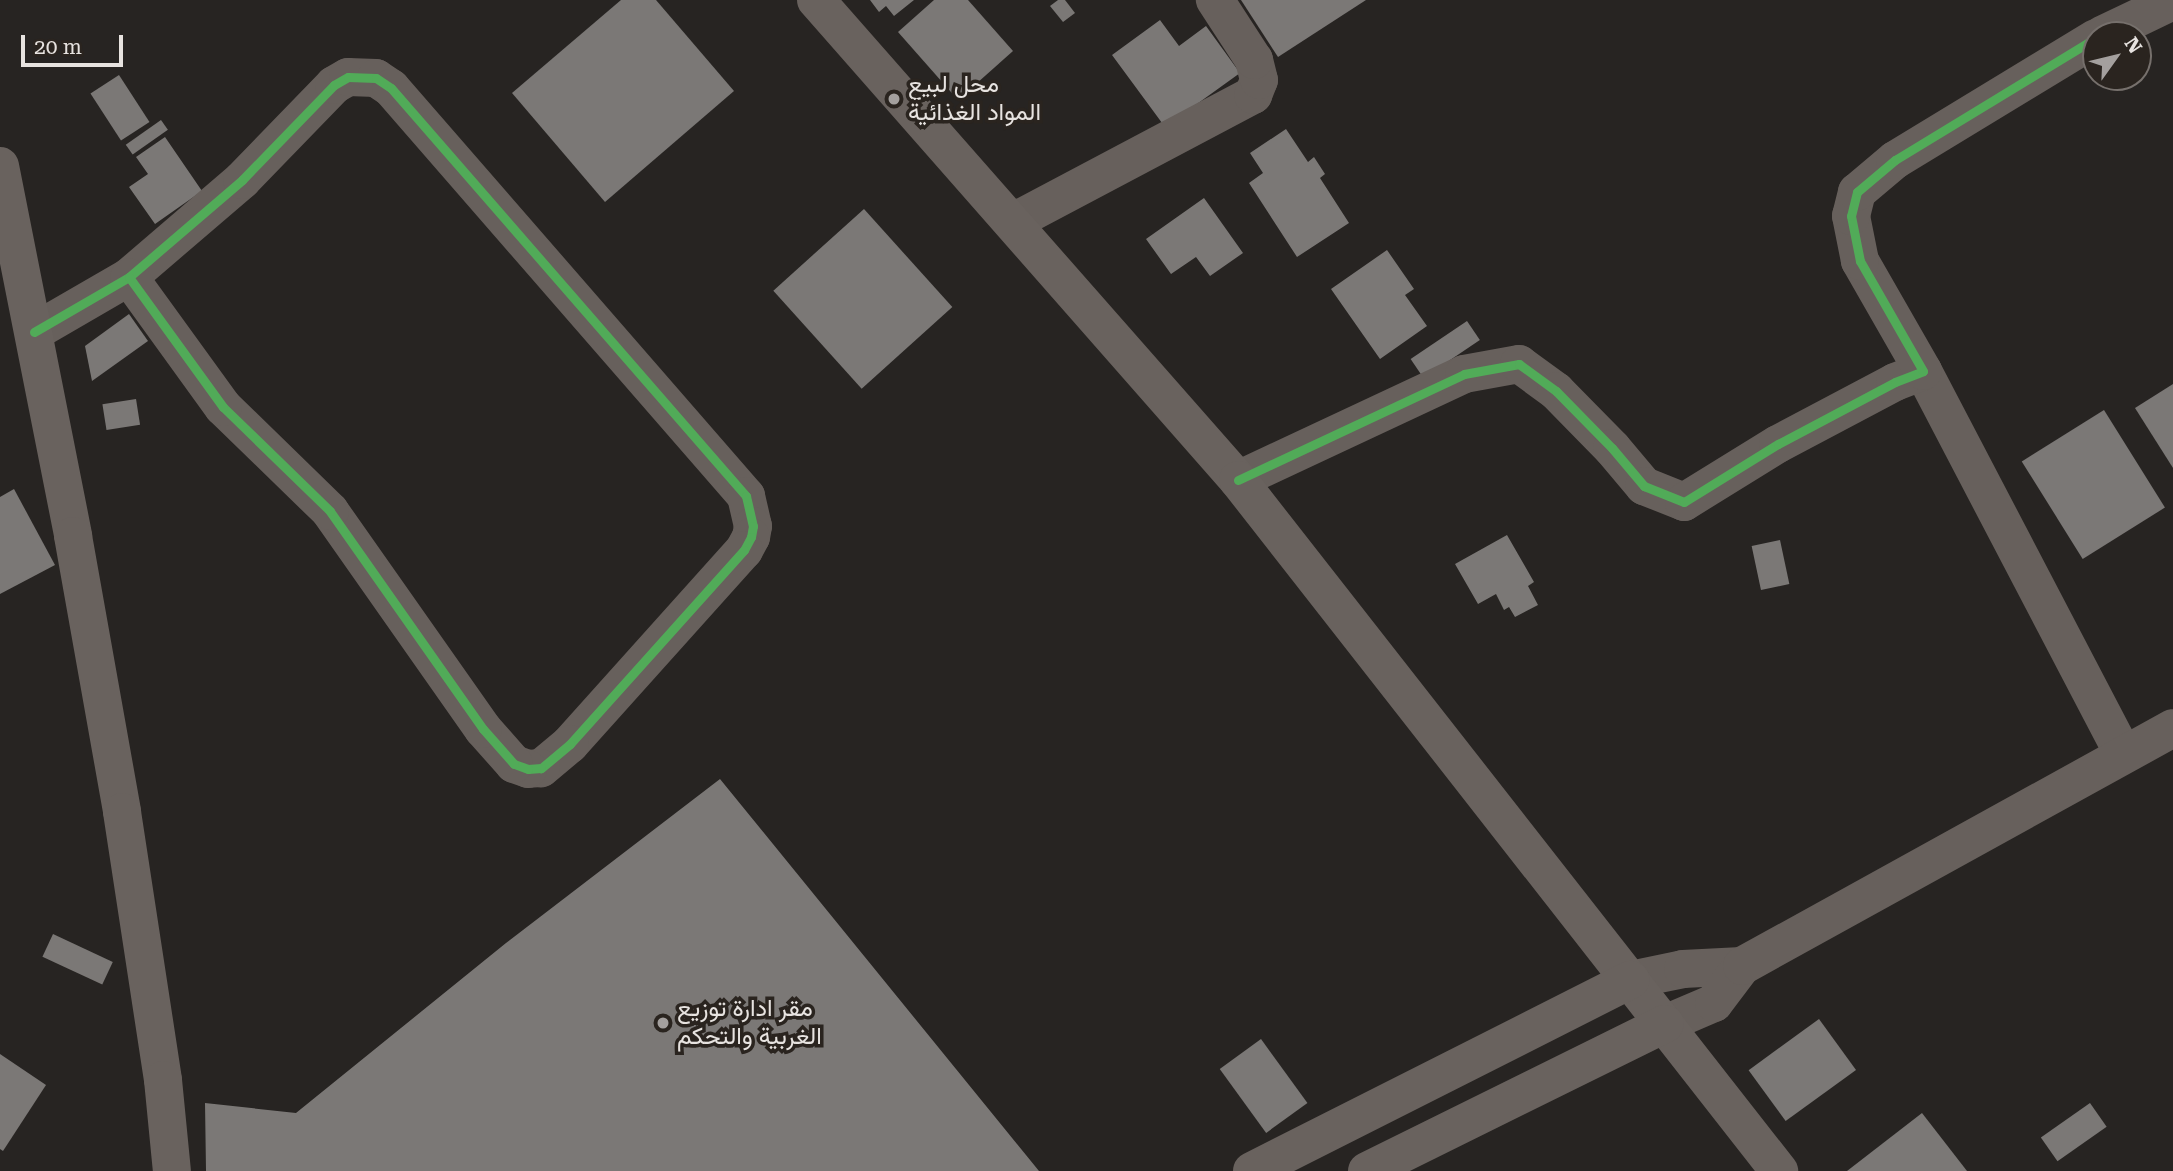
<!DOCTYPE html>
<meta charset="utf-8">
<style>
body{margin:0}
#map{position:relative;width:2173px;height:1171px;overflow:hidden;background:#272422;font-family:"Roboto Serif",Vazirmatn,serif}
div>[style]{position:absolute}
.building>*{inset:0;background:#7b7876;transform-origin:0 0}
.minor>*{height:38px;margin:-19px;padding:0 19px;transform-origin:19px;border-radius:19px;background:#67605c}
.secondary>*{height:38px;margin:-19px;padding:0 19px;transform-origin:19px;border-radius:19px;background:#69625e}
.cycleway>*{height:9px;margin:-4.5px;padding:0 4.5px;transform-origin:4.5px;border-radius:4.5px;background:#51ab58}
.dots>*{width:19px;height:19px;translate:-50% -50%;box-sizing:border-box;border:4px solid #2a241f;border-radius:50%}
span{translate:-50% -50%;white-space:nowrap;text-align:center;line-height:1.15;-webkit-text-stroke:7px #2a241f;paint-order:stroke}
.poi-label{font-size:24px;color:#e7e3e0}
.left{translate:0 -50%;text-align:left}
.north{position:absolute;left:2082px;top:21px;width:70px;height:70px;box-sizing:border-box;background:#2a241f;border:2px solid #76706c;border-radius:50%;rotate:56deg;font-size:19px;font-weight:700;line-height:28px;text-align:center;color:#e7e3e0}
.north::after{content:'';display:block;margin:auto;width:24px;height:32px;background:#a4a09e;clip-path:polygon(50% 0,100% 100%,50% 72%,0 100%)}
.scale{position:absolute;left:21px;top:35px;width:102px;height:32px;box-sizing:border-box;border:4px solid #e7e3e0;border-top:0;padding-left:9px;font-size:21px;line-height:24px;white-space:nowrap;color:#e7e3e0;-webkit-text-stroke:5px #2a241f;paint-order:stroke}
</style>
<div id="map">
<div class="building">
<div style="clip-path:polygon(621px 0,656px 0,734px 91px,605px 202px,512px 93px)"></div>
<div style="clip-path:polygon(870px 0,914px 0,894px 16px,886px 6px,879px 12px)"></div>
<div style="clip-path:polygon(934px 0,968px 0,1013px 51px,958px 100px,898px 32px)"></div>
<div style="clip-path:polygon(1058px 0,1065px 0,1075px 13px,1063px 22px,1050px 6px)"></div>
<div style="clip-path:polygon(1241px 0,1366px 0,1278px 57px)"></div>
<div style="clip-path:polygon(1160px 20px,1179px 46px,1206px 26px,1240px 73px,1165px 127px,1112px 55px)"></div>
<div style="left:119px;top:75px;width:56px;height:34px;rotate:57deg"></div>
<div style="left:161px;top:120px;width:12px;height:43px;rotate:55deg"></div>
<div style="clip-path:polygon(1286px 129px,1308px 162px,1314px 157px,1325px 174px,1320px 178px,1349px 223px,1297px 257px,1249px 183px,1263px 173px,1250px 153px)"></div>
<div style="clip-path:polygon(165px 137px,202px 191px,155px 224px,129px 187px,148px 174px,136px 157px)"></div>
<div style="clip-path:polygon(1204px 198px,1243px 253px,1210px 276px,1196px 257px,1171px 274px,1146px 239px)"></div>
<div style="left:864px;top:209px;width:132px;height:122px;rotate:48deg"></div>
<div style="clip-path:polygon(1387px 250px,1414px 289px,1405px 295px,1427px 326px,1380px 359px,1331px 289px)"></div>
<div style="clip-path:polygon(129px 314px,148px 341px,92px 381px,85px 346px)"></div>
<div style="left:1467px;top:321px;width:23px;height:68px;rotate:56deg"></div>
<div style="clip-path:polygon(2173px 384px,2173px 468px,2135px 408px)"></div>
<div style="left:136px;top:399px;width:26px;height:34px;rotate:81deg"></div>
<div style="left:2104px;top:410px;width:115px;height:97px;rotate:58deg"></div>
<div style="clip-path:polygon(14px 489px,55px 565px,0 594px,0 497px)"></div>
<div style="clip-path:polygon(1507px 535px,1534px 582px,1528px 586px,1538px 605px,1515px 617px,1509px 607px,1504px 610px,1496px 594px,1478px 604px,1455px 564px)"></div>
<div style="left:1780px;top:540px;width:45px;height:29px;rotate:78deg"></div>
<div style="clip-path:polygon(720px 779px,1039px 1171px,206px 1171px,205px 1103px,296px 1113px,506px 943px)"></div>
<div style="left:53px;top:934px;width:66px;height:25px;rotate:25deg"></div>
<div style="left:1819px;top:1019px;width:63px;height:87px;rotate:54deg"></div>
<div style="left:1261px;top:1039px;width:79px;height:51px;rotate:54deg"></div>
<div style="clip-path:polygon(0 1054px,46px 1085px,3px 1151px,0 1149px)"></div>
<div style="left:2090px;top:1103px;width:29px;height:60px;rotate:55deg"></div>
<div style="clip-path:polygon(1922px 1113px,1967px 1171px,1847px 1171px)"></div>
</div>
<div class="minor">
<div style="left:2102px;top:35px;width:79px;rotate:-25.6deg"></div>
<div style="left:1013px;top:222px;width:272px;rotate:-27.9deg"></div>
<div style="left:1253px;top:95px;width:16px;rotate:-68deg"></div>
<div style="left:1259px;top:80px;width:21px;rotate:-104deg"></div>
<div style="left:1254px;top:60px;width:72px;rotate:-123deg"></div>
<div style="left:34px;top:332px;width:110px;rotate:-30.1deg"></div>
<div style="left:129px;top:277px;width:149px;rotate:-40.6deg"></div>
<div style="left:242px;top:180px;width:132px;rotate:-45.9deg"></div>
<div style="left:334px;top:85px;width:16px;rotate:-30deg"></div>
<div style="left:348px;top:77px;width:28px;rotate:2deg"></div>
<div style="left:376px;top:78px;width:18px;rotate:34deg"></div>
<div style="left:391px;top:88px;width:541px;rotate:48.97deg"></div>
<div style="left:746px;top:496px;width:31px;rotate:77deg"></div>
<div style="left:753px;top:526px;width:11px;rotate:100deg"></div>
<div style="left:751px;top:537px;width:15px;rotate:118deg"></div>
<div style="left:744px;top:550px;width:261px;rotate:131.9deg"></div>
<div style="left:570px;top:744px;width:38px;rotate:140deg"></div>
<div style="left:541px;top:768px;width:13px;rotate:176deg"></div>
<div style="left:528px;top:769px;width:15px;rotate:-160deg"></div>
<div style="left:514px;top:764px;width:47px;rotate:-131.5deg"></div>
<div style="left:483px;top:729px;width:266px;rotate:-125.1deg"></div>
<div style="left:330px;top:511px;width:149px;rotate:-135.8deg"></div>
<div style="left:223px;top:407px;width:160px;rotate:-125.9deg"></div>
<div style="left:1923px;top:371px;width:433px;rotate:62.4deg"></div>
<div style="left:1238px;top:480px;width:250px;rotate:-25.1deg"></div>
<div style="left:1464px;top:374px;width:56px;rotate:-10.3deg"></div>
<div style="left:1519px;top:364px;width:46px;rotate:36.1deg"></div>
<div style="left:1556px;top:391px;width:80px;rotate:45.5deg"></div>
<div style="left:1612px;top:448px;width:50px;rotate:49.9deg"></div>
<div style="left:1644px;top:486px;width:43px;rotate:21.8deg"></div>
<div style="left:1684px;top:502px;width:110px;rotate:-31.7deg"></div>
<div style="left:1778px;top:444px;width:132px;rotate:-27.9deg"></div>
<div style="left:1895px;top:382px;width:30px;rotate:-21deg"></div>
<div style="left:1923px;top:371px;width:127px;rotate:-119.8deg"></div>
<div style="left:1860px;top:261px;width:46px;rotate:-101.3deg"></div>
<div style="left:1851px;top:216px;width:25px;rotate:-76deg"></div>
<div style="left:1857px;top:192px;width:50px;rotate:-40.1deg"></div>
<div style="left:1895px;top:160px;width:235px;rotate:-31.3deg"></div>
<div style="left:1630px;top:980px;width:54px;rotate:-11.7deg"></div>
<div style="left:1683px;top:969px;width:59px;rotate:-2.9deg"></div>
<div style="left:1665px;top:1024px;width:53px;rotate:-23.2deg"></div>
<div style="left:1714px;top:1003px;width:46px;rotate:-52.9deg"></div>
<div style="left:1742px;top:966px;width:492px;rotate:-28.9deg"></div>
</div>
<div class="secondary">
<div style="left:816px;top:0;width:639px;rotate:48.68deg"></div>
<div style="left:1238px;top:480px;width:878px;rotate:51.94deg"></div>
<div style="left:0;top:166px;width:377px;rotate:78.8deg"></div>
<div style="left:73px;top:536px;width:280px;rotate:79.9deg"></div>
<div style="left:122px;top:812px;width:271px;rotate:81.3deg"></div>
<div style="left:163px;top:1080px;width:91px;rotate:84.4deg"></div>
<div style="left:1252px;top:1171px;width:424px;rotate:-26.8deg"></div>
<div style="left:1367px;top:1171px;width:332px;rotate:-26.3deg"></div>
</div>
<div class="cycleway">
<div style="left:34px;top:332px;width:110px;rotate:-30.1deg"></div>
<div style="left:129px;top:277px;width:149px;rotate:-40.6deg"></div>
<div style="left:242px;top:180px;width:132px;rotate:-45.9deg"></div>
<div style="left:334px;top:85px;width:16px;rotate:-30deg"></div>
<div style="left:348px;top:77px;width:28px;rotate:2deg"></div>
<div style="left:376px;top:78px;width:18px;rotate:34deg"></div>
<div style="left:391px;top:88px;width:541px;rotate:48.97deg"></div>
<div style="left:746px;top:496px;width:31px;rotate:77deg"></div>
<div style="left:753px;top:526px;width:11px;rotate:100deg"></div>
<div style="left:751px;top:537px;width:15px;rotate:118deg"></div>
<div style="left:744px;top:550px;width:261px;rotate:131.9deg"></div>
<div style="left:570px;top:744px;width:38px;rotate:140deg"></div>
<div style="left:541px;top:768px;width:13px;rotate:176deg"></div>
<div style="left:528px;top:769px;width:15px;rotate:-160deg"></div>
<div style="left:514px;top:764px;width:47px;rotate:-131.5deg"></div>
<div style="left:483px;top:729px;width:266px;rotate:-125.1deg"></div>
<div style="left:330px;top:511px;width:149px;rotate:-135.8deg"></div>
<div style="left:223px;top:407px;width:160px;rotate:-125.9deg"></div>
<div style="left:1238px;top:480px;width:250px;rotate:-25.1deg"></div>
<div style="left:1464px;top:374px;width:56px;rotate:-10.3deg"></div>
<div style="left:1519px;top:364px;width:46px;rotate:36.1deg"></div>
<div style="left:1556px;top:391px;width:80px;rotate:45.5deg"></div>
<div style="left:1612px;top:448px;width:50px;rotate:49.9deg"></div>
<div style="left:1644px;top:486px;width:43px;rotate:21.8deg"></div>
<div style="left:1684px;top:502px;width:110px;rotate:-31.7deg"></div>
<div style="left:1778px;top:444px;width:132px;rotate:-27.9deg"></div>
<div style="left:1895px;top:382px;width:30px;rotate:-21deg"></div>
<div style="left:1923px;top:371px;width:127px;rotate:-119.8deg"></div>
<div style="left:1860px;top:261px;width:46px;rotate:-101.3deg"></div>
<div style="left:1851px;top:216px;width:25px;rotate:-76deg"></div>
<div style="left:1857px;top:192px;width:50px;rotate:-40.1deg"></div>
<div style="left:1895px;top:160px;width:235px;rotate:-31.3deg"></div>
</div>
<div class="dots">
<div style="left:894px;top:99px;background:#a4a09e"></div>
<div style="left:663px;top:1023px;background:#a4a09e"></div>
</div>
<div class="poi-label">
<span class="left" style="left:908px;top:99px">محل لبيع<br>المواد الغذائية</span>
<span class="left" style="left:677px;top:1023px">مقر ادارة توزيع<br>الغربية والتحكم</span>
</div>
<div class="north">N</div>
<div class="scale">20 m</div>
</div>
